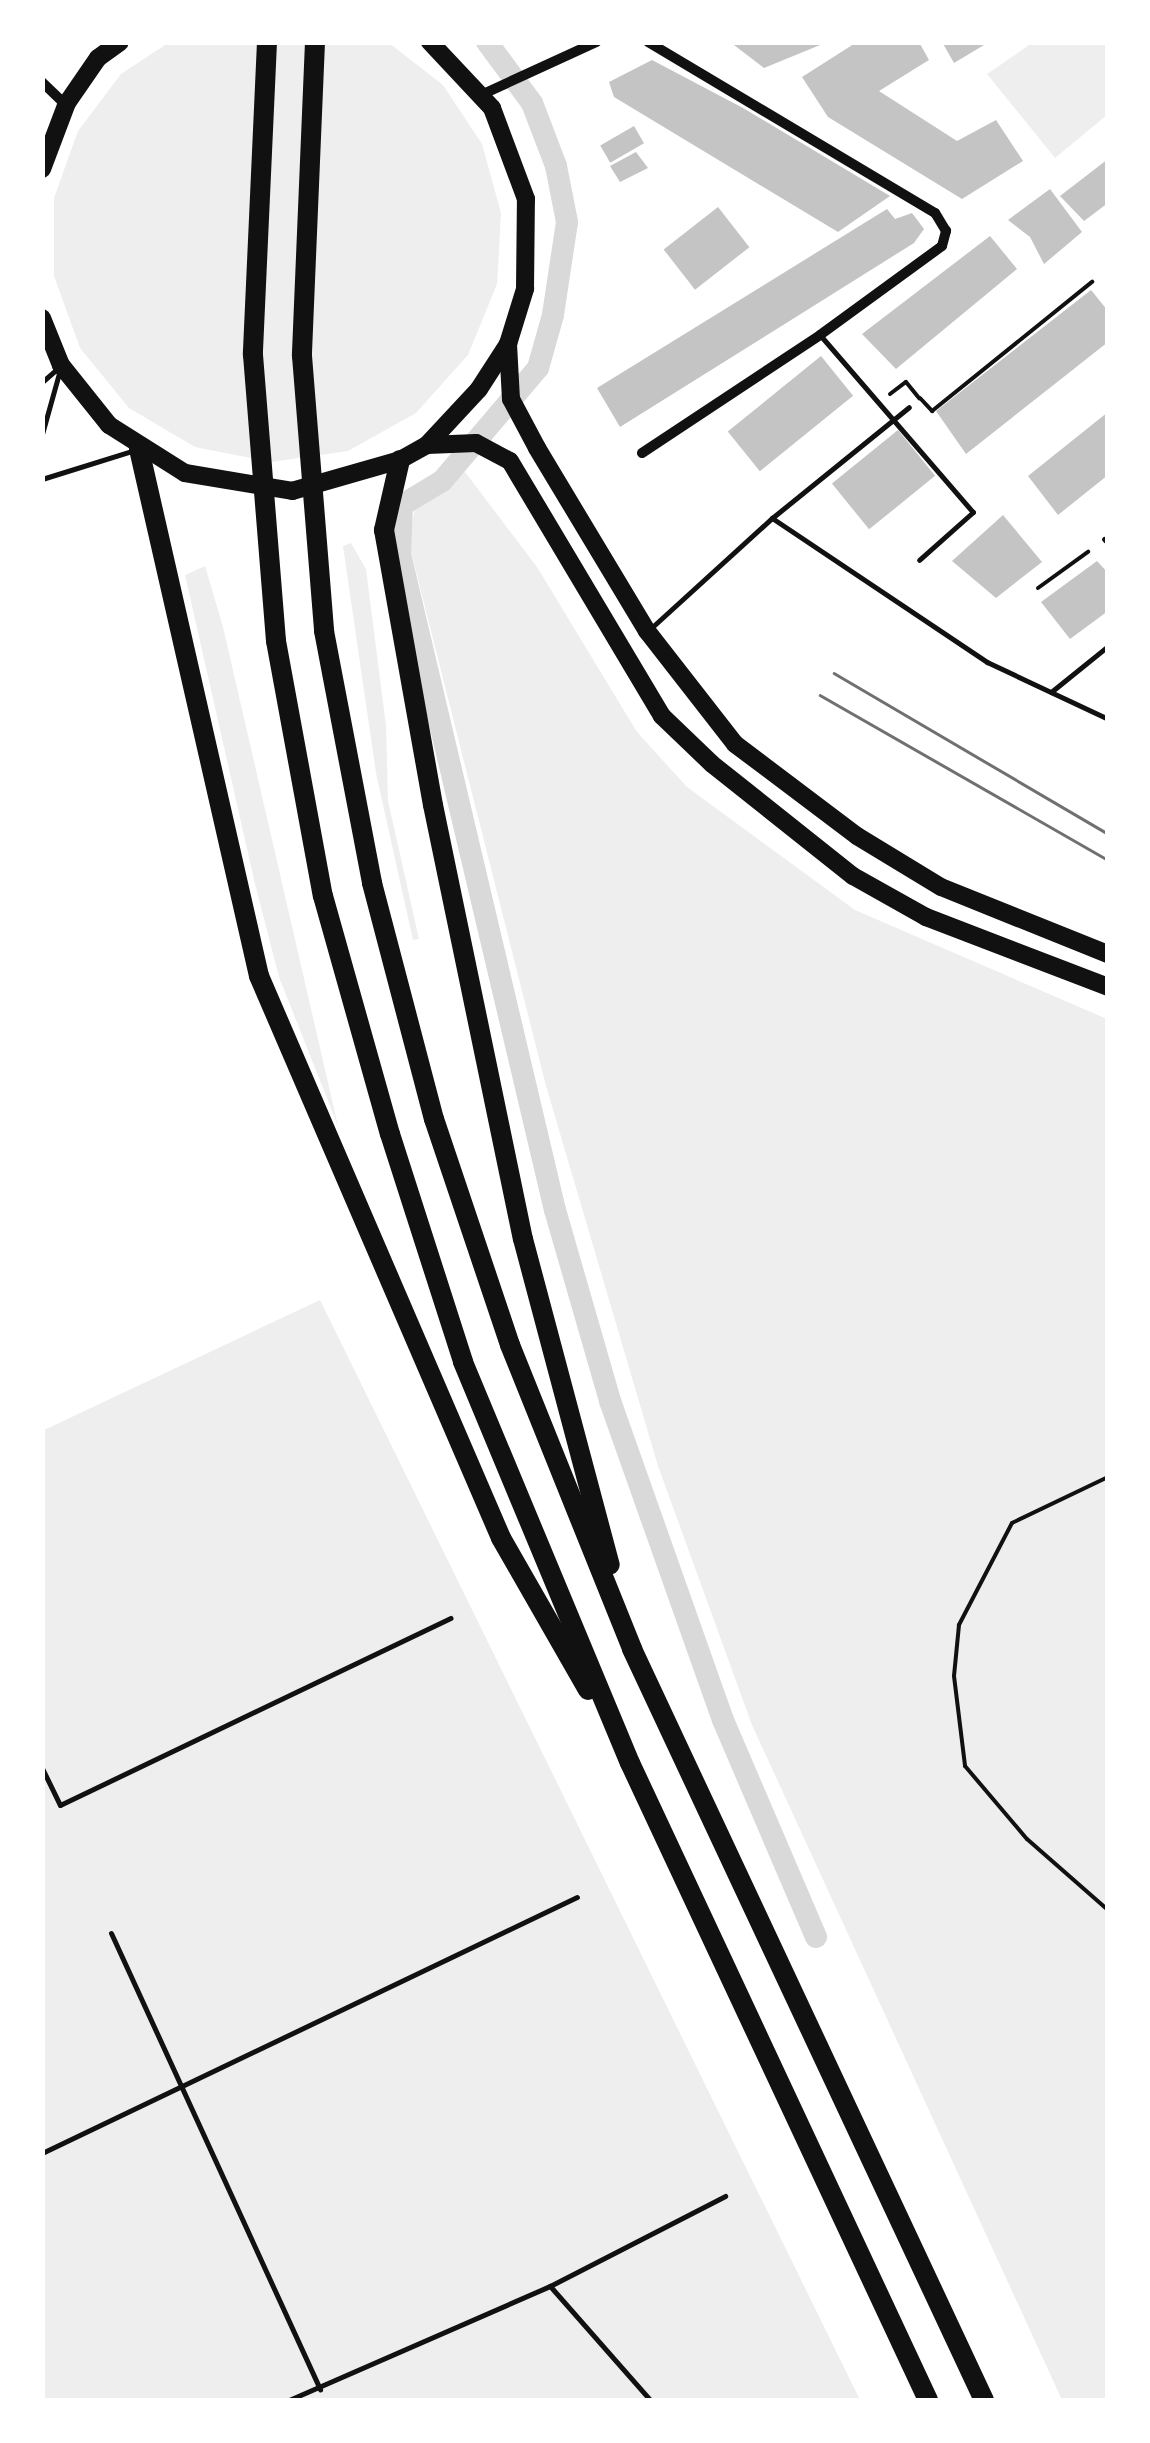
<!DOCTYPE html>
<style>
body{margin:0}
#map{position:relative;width:1150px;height:2443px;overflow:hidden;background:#fff;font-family:Ubuntu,sans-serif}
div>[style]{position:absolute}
.green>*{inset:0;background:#eee}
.canal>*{height:22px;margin:-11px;padding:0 11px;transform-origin:11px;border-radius:11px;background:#d9d9d9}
.building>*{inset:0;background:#c4c4c4;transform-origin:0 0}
.path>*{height:4px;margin:-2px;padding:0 2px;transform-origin:2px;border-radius:2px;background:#111}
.service>*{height:5px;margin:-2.5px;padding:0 2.5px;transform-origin:2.5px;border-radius:2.5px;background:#111}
.minor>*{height:10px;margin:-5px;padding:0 5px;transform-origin:5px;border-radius:5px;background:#111}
.primary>*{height:18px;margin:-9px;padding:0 9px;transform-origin:9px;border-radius:9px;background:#111}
.motorway>*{height:20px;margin:-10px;padding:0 10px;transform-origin:10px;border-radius:10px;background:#111}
.tram>*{height:2.5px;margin:-1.25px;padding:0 1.25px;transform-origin:1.25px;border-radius:1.25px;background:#707070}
span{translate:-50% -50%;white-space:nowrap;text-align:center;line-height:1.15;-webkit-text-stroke:9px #fff;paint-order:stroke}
.frame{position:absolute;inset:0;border:45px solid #fff;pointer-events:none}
</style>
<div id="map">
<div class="green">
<div style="clip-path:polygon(168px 43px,389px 43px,443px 85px,482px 144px,501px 213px,497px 284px,468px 355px,416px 413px,348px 451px,271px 462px,195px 447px,129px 408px,80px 348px,54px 276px,54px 198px,78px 131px,121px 74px)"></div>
<div style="clip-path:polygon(1032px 43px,1107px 43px,1107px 115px,1055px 158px,987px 74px)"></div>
<div style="clip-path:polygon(465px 472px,537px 567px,637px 732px,687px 787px,855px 910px,1107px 1019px,1107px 2400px,1062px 2400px,752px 1725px,658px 1466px,546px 1086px,409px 544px,415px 506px)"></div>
<div style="clip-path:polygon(351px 543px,366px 569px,386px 726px,388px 801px,419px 939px,413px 940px,376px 773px,343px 546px)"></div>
<div style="clip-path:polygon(205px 566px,223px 627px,338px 1126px,279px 977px,255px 884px,185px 575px)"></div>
<div style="clip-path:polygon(320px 1300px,860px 2400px,43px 2400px,42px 1431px)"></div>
</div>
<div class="canal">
<div style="left:487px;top:42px;width:76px;rotate:53.6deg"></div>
<div style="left:532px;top:103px;width:67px;rotate:69.1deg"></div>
<div style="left:556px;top:166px;width:57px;rotate:78.9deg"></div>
<div style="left:567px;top:222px;width:94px;rotate:98.6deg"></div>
<div style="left:553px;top:315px;width:55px;rotate:105.8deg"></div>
<div style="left:538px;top:368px;width:148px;rotate:130.3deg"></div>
<div style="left:442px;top:481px;width:47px;rotate:149deg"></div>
<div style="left:402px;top:505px;width:49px;rotate:92.3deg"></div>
<div style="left:400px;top:554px;width:674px;rotate:76.71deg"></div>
<div style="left:555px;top:1210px;width:199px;rotate:73.9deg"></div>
<div style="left:610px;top:1401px;width:338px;rotate:70.5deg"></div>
<div style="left:723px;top:1720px;width:236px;rotate:66.8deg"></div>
</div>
<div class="building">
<div style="clip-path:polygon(730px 42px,825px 42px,825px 43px,764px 68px)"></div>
<div style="clip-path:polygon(857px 42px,919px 42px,929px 60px,879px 91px,957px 141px,996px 120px,1023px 161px,962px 199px,828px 117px,802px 77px)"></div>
<div style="clip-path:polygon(942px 42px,989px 42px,954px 63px)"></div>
<div style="clip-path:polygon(652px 60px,743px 108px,890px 196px,838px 232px,614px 97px,609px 82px)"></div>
<div style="left:634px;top:126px;width:20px;height:39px;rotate:60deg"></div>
<div style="clip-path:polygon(636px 152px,648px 168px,620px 182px,610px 166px)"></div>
<div style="clip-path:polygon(1108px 159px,1108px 203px,1084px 221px,1060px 196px)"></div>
<div style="clip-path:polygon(1050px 189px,1082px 232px,1044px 264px,1030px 237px,1008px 220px)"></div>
<div style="left:718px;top:207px;width:51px;height:69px;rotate:52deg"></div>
<div style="clip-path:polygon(887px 209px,895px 219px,912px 213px,924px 229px,914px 243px,620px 427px,597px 388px)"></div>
<div style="clip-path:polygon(990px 236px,1017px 269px,896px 369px,862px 334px)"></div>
<div style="clip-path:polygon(1091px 290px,1108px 311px,1108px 342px,966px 454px,936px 411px)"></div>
<div style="left:821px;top:356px;width:51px;height:120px;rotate:51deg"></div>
<div style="clip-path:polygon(1108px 412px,1108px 475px,1058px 515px,1028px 476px)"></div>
<div style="left:898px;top:430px;width:59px;height:85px;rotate:51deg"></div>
<div style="clip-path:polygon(1003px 515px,1042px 562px,996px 598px,952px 561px)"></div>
<div style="clip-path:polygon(1097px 561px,1108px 573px,1108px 611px,1070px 639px,1041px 602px)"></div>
</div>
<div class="path">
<div style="left:890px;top:394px;width:20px;rotate:-37deg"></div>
<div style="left:906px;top:382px;width:21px;rotate:51deg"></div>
<div style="left:920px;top:398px;width:18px;rotate:47deg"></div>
<div style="left:932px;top:411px;width:206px;rotate:-38.9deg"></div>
<div style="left:1038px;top:588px;width:62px;rotate:-35.8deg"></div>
<div style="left:1108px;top:1477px;width:106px;rotate:154.4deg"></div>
<div style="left:1012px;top:1523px;width:115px;rotate:117.5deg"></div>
<div style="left:959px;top:1625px;width:51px;rotate:95.6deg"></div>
<div style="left:954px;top:1676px;width:91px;rotate:83deg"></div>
<div style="left:965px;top:1766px;width:96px;rotate:49.7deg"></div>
<div style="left:1027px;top:1839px;width:108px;rotate:41.2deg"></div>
</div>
<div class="service">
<div style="left:820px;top:335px;width:234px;rotate:49.2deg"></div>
<div style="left:973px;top:512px;width:72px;rotate:138.4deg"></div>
<div style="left:42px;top:382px;width:23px;rotate:-41deg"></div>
<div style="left:42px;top:434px;width:63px;rotate:-74.4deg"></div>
<div style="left:42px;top:479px;width:97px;rotate:-17.3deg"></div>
<div style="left:772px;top:518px;width:176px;rotate:-39deg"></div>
<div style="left:1104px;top:539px;width:6px;rotate:45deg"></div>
<div style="left:650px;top:629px;width:165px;rotate:-42.3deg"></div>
<div style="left:772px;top:518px;width:259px;rotate:33.8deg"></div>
<div style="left:987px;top:662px;width:134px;rotate:25.2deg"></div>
<div style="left:1051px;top:692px;width:73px;rotate:-38.9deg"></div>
<div style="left:42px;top:1768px;width:41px;rotate:64.1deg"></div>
<div style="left:60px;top:1805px;width:433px;rotate:-25.6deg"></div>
<div style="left:111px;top:1933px;width:502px;rotate:65.38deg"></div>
<div style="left:42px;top:2153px;width:593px;rotate:-25.57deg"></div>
<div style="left:550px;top:2286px;width:152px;rotate:48.7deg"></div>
<div style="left:289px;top:2400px;width:285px;rotate:-23.6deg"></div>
<div style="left:550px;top:2286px;width:197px;rotate:-27.2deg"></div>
</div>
<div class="minor">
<div style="left:42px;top:82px;width:33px;rotate:44deg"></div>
<div style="left:481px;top:95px;width:127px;rotate:-24.7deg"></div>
<div style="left:642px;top:453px;width:214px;rotate:-33.5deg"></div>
<div style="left:820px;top:335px;width:151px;rotate:-36.1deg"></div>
<div style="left:942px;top:246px;width:16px;rotate:-75deg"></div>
<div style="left:946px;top:231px;width:21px;rotate:-121deg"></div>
<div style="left:935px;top:213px;width:334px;rotate:-149.2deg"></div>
</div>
<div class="primary">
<div style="left:42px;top:169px;width:71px;rotate:-69.3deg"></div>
<div style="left:67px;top:103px;width:55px;rotate:-55.4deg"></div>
<div style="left:98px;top:58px;width:27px;rotate:-36deg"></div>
<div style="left:42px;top:318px;width:51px;rotate:68deg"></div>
<div style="left:61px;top:365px;width:77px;rotate:51.3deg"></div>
<div style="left:109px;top:425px;width:90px;rotate:32.3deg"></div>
<div style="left:185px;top:473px;width:109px;rotate:9.5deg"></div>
<div style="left:292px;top:491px;width:112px;rotate:-16deg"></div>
<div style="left:400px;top:460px;width:31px;rotate:-29deg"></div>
<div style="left:427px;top:445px;width:76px;rotate:-47.1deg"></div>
<div style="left:479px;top:389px;width:54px;rotate:-57.2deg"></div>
<div style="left:508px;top:344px;width:58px;rotate:-72.8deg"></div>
<div style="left:525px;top:289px;width:90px;rotate:-89.4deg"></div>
<div style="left:526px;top:199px;width:97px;rotate:-110.5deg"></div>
<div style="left:492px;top:108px;width:91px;rotate:-133.2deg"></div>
<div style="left:508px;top:344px;width:55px;rotate:86.9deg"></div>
<div style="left:511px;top:399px;width:55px;rotate:62deg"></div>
<div style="left:537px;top:448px;width:214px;rotate:59deg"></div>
<div style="left:647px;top:631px;width:143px;rotate:52.1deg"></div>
<div style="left:735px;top:744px;width:153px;rotate:37deg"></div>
<div style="left:857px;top:836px;width:98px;rotate:31.3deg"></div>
<div style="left:941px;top:887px;width:180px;rotate:21.9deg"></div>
<div style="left:427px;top:445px;width:49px;rotate:-2.3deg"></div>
<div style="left:476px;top:443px;width:38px;rotate:28deg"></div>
<div style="left:510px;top:461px;width:297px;rotate:59.2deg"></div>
<div style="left:662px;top:716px;width:69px;rotate:43.8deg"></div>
<div style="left:712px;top:764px;width:180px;rotate:38.5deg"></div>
<div style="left:853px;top:876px;width:84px;rotate:29.3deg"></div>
<div style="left:926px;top:917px;width:195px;rotate:21deg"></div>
</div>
<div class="motorway">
<div style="left:267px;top:42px;width:313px;rotate:92.6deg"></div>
<div style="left:253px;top:355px;width:287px;rotate:85.4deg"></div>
<div style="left:276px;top:641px;width:259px;rotate:79.6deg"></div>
<div style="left:323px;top:896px;width:247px;rotate:74.3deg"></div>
<div style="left:390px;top:1134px;width:239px;rotate:72.2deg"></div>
<div style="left:463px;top:1362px;width:434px;rotate:67.4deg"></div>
<div style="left:630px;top:1763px;width:703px;rotate:64.93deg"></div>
<div style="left:315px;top:42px;width:314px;rotate:92.4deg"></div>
<div style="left:302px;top:356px;width:276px;rotate:85.4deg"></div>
<div style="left:324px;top:631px;width:257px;rotate:79.2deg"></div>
<div style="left:372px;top:883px;width:244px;rotate:75.3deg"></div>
<div style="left:434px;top:1119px;width:238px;rotate:71.4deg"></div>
<div style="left:510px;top:1345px;width:328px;rotate:68.1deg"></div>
<div style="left:632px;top:1649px;width:829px;rotate:64.89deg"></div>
<div style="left:139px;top:449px;width:540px;rotate:77.17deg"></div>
<div style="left:259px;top:976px;width:612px;rotate:66.7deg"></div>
<div style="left:501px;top:1538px;width:175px;rotate:60.2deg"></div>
<div style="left:400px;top:460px;width:72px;rotate:102.9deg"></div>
<div style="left:384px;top:530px;width:279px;rotate:79.9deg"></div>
<div style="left:433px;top:805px;width:443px;rotate:78.3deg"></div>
<div style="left:523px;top:1239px;width:337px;rotate:75.1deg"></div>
</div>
<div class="tram">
<div style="left:834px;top:673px;width:318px;rotate:30.4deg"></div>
<div style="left:820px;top:695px;width:332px;rotate:29.8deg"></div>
</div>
<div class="frame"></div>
</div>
